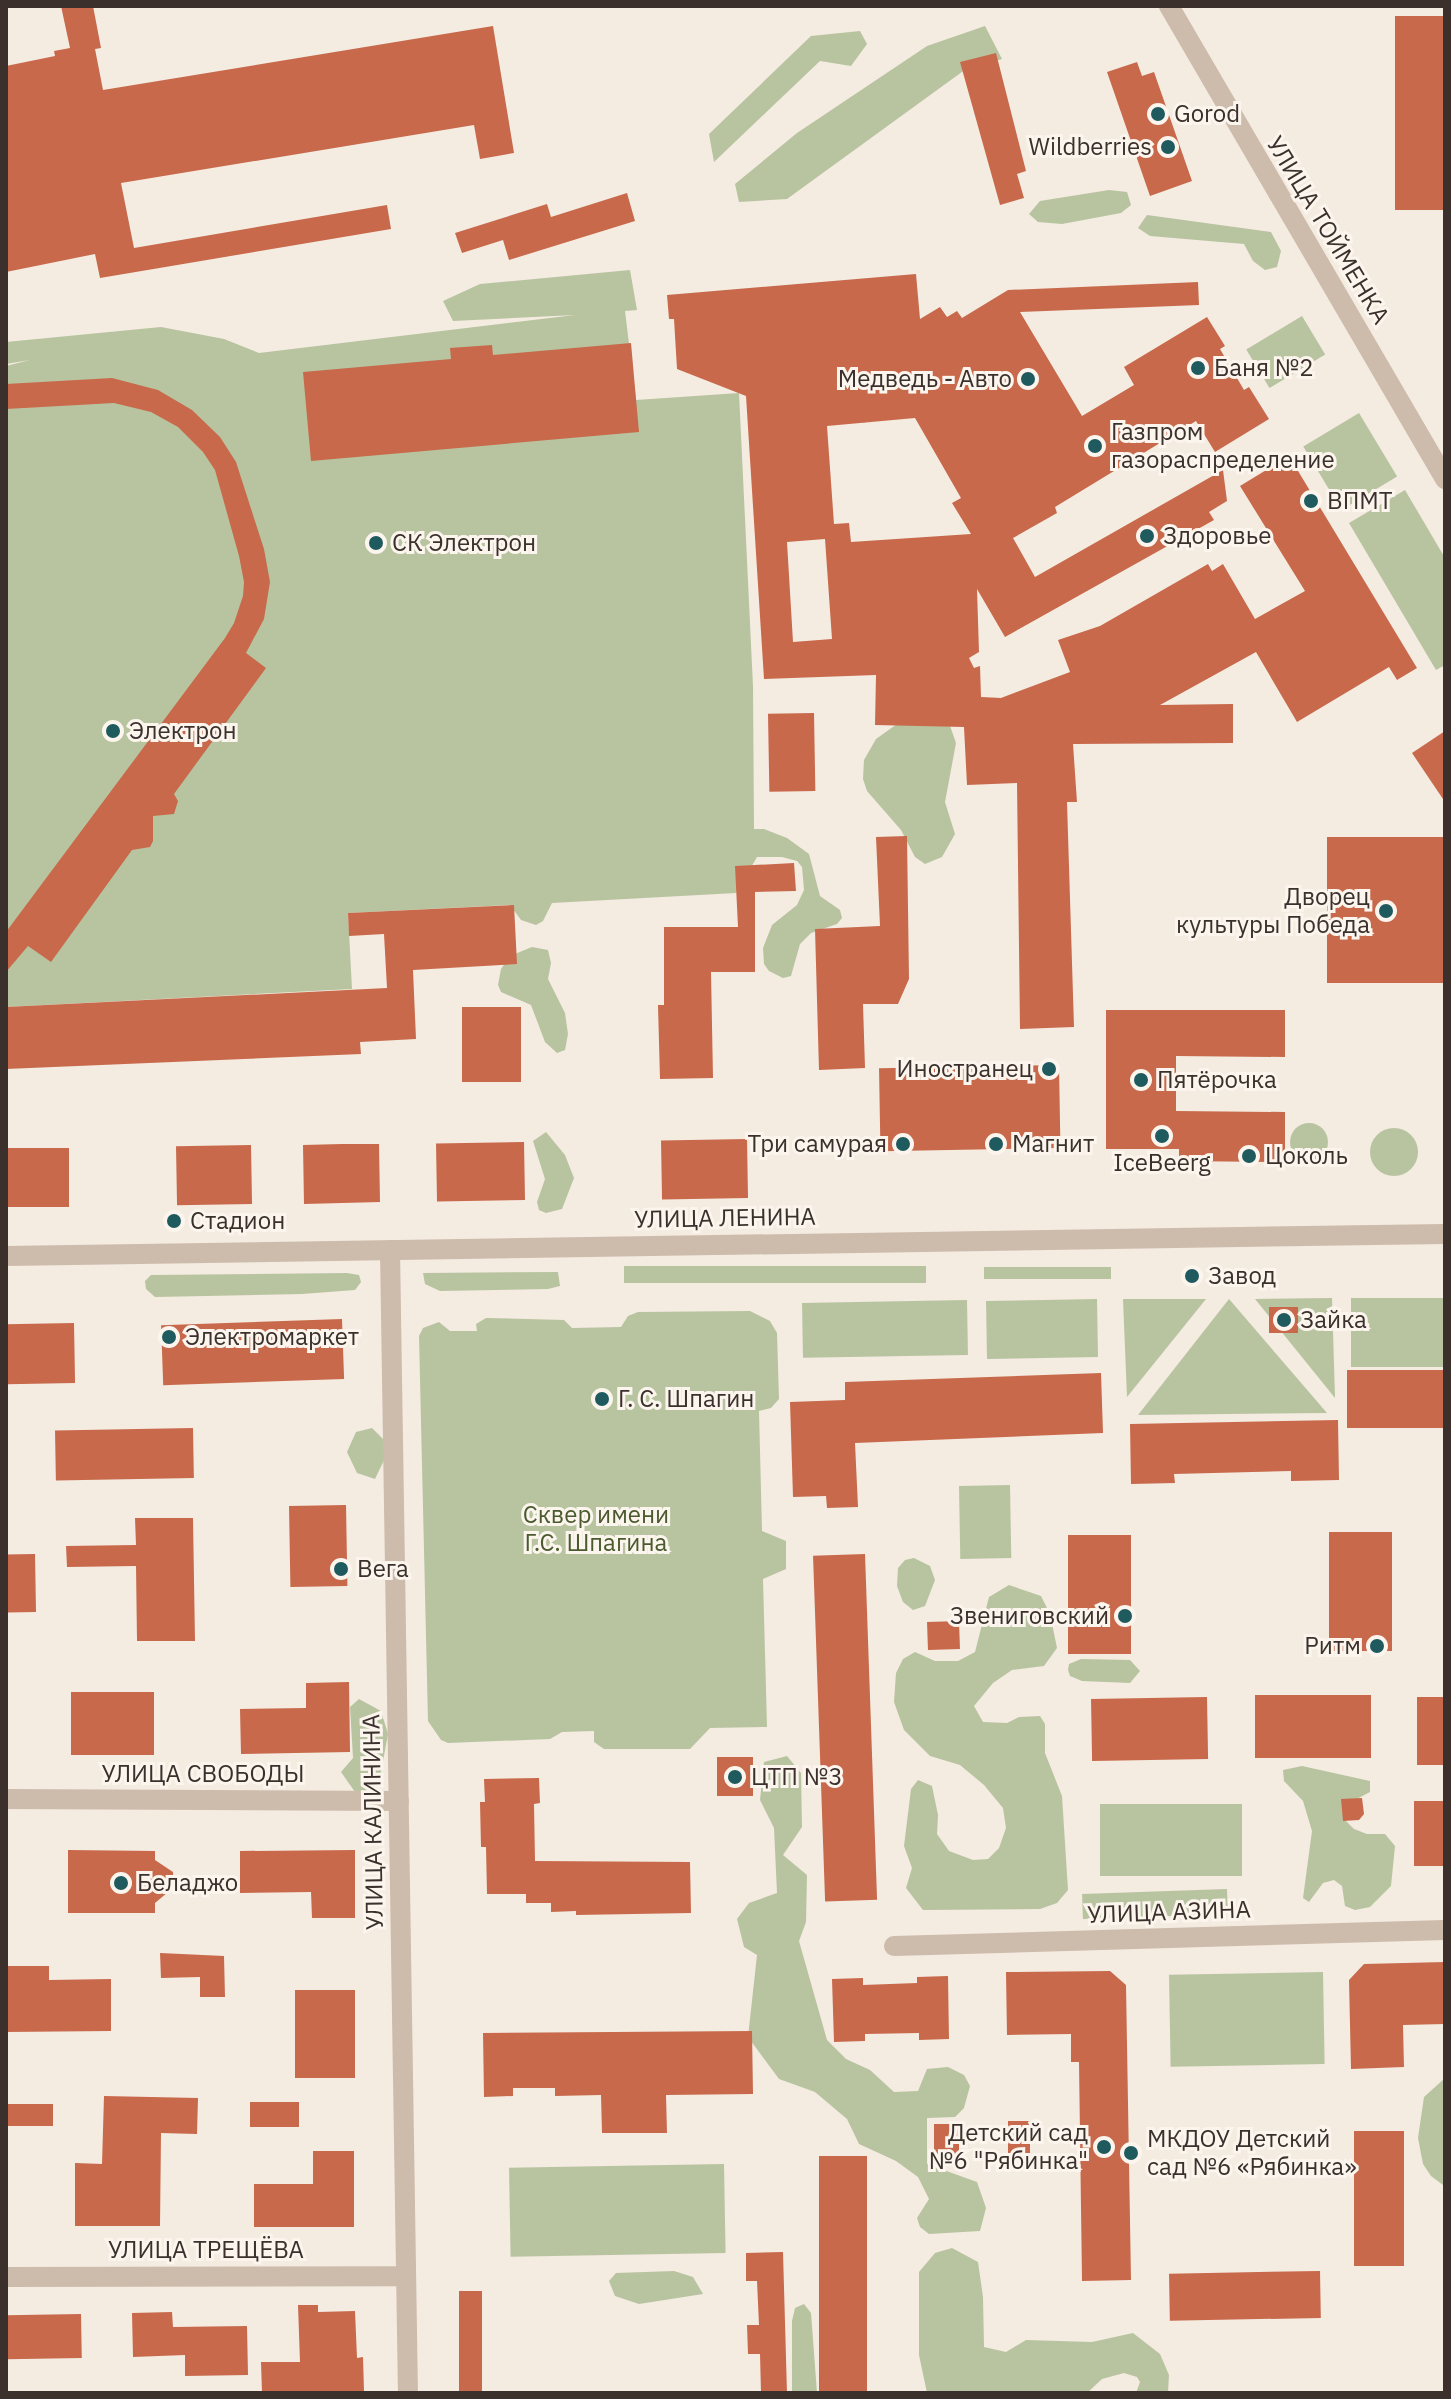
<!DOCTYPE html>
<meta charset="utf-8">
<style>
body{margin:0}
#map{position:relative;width:1451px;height:2399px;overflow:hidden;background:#f4ebe1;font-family:"IBM Plex Sans",sans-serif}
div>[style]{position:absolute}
.green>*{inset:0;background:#b8c4a0;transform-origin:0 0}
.round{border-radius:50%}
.building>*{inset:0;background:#c8694b;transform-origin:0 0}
.minor>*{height:20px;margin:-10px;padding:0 10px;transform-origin:10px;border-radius:10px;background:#cdbbac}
.dots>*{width:22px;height:22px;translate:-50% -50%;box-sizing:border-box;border:4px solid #fbf5ee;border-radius:50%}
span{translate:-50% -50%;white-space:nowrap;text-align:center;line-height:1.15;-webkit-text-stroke:6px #fbf5ee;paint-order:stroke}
.poi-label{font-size:24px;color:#3b302b}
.left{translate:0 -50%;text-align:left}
.right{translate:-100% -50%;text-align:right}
.street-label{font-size:24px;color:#3b302b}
.park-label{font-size:24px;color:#4a5a2e}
.frame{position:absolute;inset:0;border:8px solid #3b302b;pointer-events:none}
</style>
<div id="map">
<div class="green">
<div style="clip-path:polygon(985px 26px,1002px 59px,966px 69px,787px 199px,739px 202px,735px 184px,797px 133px,927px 46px)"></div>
<div style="clip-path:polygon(860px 31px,867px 44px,851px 66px,820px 61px,714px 162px,709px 134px,811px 36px)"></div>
<div style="clip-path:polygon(1109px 190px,1127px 192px,1131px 205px,1121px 213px,1062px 224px,1038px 222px,1029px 214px,1040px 201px)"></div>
<div style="clip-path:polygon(1147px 215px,1271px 232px,1281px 251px,1277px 267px,1265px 270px,1253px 261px,1244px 244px,1150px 236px,1138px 228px)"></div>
<div style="clip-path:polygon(630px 270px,637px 310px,625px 311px,636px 400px,739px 393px,753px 686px,754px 829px,764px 829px,787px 838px,809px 854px,820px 896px,840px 910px,842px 918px,837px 924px,811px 933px,800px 944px,791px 976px,783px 978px,769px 971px,764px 964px,763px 948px,772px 925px,797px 905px,804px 890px,802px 867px,797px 861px,782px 857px,757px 857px,736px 893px,552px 903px,543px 921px,536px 925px,521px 920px,510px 905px,348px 913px,352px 989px,6px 1007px,6px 366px,30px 360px,6px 364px,6px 342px,161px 327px,224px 339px,259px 353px,575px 315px,453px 321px,443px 301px,480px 284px)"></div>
<div style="left:1302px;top:316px;width:45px;height:65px;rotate:59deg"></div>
<div style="left:1359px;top:413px;width:74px;height:65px;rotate:59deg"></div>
<div style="clip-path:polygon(1405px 490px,1445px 558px,1445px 665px,1436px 670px,1349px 523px)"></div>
<div style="clip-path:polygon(948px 720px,956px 743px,945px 802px,955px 834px,942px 857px,925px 864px,915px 857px,901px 830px,867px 791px,863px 779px,864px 760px,876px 739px,897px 724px)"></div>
<div style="clip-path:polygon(532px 947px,548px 950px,551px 963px,548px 979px,565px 1013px,568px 1034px,565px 1050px,557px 1053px,545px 1042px,531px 1005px,501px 992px,498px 985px,501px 969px,510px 956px)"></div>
<div class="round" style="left:1290px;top:1123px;width:38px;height:38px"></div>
<div class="round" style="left:1370px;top:1128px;width:48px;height:48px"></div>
<div style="clip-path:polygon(546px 1132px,565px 1155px,574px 1178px,562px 1209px,546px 1213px,539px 1210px,537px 1202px,545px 1179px,533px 1141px)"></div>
<div style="left:926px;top:1266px;width:17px;height:302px;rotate:90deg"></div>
<div style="left:1111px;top:1267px;width:12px;height:127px;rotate:90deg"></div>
<div style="clip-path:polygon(558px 1272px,560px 1286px,548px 1289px,440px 1291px,425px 1284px,423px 1273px)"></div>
<div style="clip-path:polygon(347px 1273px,359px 1275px,361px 1282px,355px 1290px,302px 1294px,155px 1297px,146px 1289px,145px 1281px,151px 1275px)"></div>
<div style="clip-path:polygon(1332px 1298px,1335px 1398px,1255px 1299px)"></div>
<div style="left:1351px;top:1298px;width:94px;height:69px"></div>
<div style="left:1097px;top:1299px;width:58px;height:111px;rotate:89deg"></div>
<div style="clip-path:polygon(1123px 1299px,1206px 1299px,1127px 1397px)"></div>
<div style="clip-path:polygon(1229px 1299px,1327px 1413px,1138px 1415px)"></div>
<div style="left:967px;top:1300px;width:55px;height:165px;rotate:89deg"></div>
<div style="clip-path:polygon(750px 1311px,770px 1321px,777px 1333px,779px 1399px,771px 1408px,759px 1411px,762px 1531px,786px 1541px,786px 1569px,763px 1579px,767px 1727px,710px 1728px,690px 1749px,604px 1749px,594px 1742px,594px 1731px,562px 1732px,550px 1739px,448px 1743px,441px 1740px,428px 1721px,419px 1336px,423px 1328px,439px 1322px,450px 1331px,477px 1331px,476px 1324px,486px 1318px,564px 1320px,572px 1328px,621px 1327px,628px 1316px,638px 1312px)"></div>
<div style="clip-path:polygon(372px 1428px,385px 1441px,385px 1458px,375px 1479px,357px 1473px,347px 1452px,356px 1432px)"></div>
<div style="left:1010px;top:1485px;width:73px;height:51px;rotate:89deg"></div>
<div style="clip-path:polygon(914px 1558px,930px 1566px,935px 1580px,925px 1606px,913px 1610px,903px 1602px,897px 1586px,898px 1568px,905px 1560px)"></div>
<div style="clip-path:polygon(1009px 1585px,1041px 1596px,1050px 1614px,1057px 1648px,1044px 1666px,1012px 1670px,993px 1683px,974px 1706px,983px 1722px,1007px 1723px,1019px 1717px,1040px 1716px,1045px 1724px,1045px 1753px,1062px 1796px,1068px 1890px,1057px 1903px,1040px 1909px,923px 1910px,906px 1888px,912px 1868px,904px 1846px,911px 1789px,918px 1780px,932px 1786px,938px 1815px,937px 1834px,949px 1851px,973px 1860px,988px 1859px,999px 1848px,1006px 1828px,1003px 1808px,984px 1785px,960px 1765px,930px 1756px,904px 1730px,894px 1702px,896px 1673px,903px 1659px,915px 1652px,935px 1661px,958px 1661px,975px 1652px,989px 1597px)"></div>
<div style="clip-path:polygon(1081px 1659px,1130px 1660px,1140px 1671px,1130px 1683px,1082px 1681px,1070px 1676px,1068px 1670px,1069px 1664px)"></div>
<div style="clip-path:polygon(359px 1699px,381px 1711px,388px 1734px,381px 1772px,368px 1792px,355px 1792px,341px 1772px,353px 1758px,350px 1707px)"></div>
<div style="clip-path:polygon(787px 1756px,801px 1773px,802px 1827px,783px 1855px,807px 1875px,806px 1922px,799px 1941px,827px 2040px,846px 2059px,870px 2070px,894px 2092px,918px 2091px,927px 2069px,948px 2067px,964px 2075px,970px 2086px,964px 2108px,955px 2117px,927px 2118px,927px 2164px,977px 2182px,986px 2208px,980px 2231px,929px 2234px,920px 2227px,917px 2218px,929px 2199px,918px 2177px,896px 2161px,859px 2144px,847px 2119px,815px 2092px,779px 2079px,748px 2037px,757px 1955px,744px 1947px,737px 1919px,749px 1903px,777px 1893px,774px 1828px,760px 1800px,764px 1762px)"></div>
<div style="clip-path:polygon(1302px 1766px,1370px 1781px,1370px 1792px,1351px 1802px,1346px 1821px,1354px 1829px,1367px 1834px,1385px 1834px,1395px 1846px,1391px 1886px,1370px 1907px,1355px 1910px,1345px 1906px,1342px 1886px,1334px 1880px,1323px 1883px,1309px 1902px,1303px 1898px,1312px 1831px,1303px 1801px,1284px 1781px,1283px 1770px)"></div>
<div style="left:1100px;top:1804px;width:142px;height:72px"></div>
<div style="left:1227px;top:1889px;width:25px;height:145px;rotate:88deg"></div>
<div style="left:1323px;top:1972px;width:92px;height:154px;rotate:89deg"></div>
<div style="clip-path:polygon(1445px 2078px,1445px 2185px,1443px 2185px,1431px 2176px,1423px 2164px,1418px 2138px,1424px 2097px)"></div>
<div style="left:724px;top:2164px;width:89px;height:215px;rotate:89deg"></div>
<div style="clip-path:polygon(952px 2248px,978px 2262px,983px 2297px,984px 2347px,1006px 2352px,1026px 2340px,1092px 2342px,1133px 2333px,1160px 2354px,1169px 2375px,1168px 2393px,1136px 2393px,1140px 2382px,1137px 2377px,1124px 2373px,1102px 2379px,1087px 2393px,927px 2393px,919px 2355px,919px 2272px,935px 2253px)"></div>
<div style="clip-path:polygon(674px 2271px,693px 2277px,703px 2294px,639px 2304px,615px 2296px,609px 2281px,616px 2273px)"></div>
<div style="clip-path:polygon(804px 2304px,811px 2313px,817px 2393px,792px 2393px,792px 2321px,795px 2308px)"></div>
</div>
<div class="building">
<div style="clip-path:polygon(61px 6px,93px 6px,101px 48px,95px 49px,103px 90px,493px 26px,514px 153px,480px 159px,474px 125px,121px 183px,134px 248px,387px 205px,391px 229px,100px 278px,95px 254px,6px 272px,6px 66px,55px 56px,54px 51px,70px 48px)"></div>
<div style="left:1445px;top:16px;width:194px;height:50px;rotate:90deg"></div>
<div style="clip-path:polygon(996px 53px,1026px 171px,1017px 174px,1024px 198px,1000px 205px,960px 62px)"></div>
<div style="clip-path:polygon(1137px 62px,1142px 76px,1154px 72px,1192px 181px,1150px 196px,1107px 72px)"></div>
<div style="clip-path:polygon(627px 193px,635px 221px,509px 260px,503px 240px,462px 253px,455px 233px,547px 204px,551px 217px)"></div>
<div style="clip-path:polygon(evenodd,916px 274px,920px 319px,940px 307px,947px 317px,957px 311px,962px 318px,1008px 290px,1198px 282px,1199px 305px,1020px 312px,1082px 416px,1134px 385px,1124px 367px,1207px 317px,1225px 346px,1220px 349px,1244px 390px,1249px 387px,1269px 419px,1215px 452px,1196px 421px,1055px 507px,1057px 513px,1013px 538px,1035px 577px,1223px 470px,1227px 501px,1209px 512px,1214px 520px,1005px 637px,977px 589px,979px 652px,969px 658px,974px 668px,980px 666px,981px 697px,1001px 698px,1070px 672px,1058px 640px,1100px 626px,1208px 564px,1212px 571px,1223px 564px,1255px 619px,1305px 591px,1240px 486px,1289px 456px,1417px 668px,1397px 680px,1389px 667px,1297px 722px,1256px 652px,1160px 705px,1233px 704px,1233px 743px,1073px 744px,1077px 802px,1067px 802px,1074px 1027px,1020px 1029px,1017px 783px,967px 785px,964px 727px,875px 725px,876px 675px,764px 679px,746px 396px,677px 369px,674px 319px,669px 319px,667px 295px,916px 274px,915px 418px,961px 498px,952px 503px,971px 534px,851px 542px,849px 523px,834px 524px,827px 426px,915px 418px,916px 274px,825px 539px,832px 639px,793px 642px,787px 542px,825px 539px)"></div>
<div style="clip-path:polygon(631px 343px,639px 432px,311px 461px,303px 372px,451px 359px,450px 348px,492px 345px,493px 355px)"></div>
<div style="clip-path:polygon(112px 378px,158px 390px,192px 410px,220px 437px,236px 462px,264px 549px,270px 582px,264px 619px,246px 653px,266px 668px,174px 794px,178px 801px,174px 814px,153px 816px,153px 841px,150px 847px,132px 850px,51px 962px,28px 946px,6px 972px,6px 932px,225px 638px,234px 623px,243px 596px,244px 582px,239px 556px,215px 470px,203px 452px,178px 427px,151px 412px,114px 403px,6px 409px,6px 384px)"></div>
<div style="left:814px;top:713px;width:78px;height:46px;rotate:89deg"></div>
<div style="clip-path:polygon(1445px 731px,1445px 802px,1412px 753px)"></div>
<div style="clip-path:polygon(907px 836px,909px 979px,898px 1004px,863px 1004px,865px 1068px,819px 1070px,815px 929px,880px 926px,876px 837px)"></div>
<div style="left:1445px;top:837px;width:146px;height:118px;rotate:90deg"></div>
<div style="clip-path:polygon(794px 863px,796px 891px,755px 892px,755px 972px,711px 972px,713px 1078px,660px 1079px,658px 1005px,664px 1005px,664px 927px,738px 927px,735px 866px)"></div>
<div style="clip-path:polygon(514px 905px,517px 964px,413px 970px,416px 1039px,360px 1042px,361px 1054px,6px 1069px,6px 1007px,387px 988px,384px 934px,349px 936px,348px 913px)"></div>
<div style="left:462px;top:1007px;width:59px;height:75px"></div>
<div style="clip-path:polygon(1106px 1010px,1285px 1010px,1285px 1057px,1176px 1056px,1176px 1111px,1285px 1112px,1285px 1162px,1179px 1161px,1179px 1149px,1106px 1149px)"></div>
<div style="left:1059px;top:1065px;width:83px;height:180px;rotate:89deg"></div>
<div style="left:747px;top:1139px;width:59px;height:86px;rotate:89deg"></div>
<div style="left:524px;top:1142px;width:58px;height:88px;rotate:89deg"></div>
<div style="clip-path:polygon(342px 1144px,379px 1144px,380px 1202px,304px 1204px,303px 1145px)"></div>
<div style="left:251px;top:1145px;width:59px;height:75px;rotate:89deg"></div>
<div style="left:6px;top:1148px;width:63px;height:59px"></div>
<div style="left:1269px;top:1307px;width:29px;height:26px"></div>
<div style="left:342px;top:1319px;width:60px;height:181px;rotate:88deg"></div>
<div style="left:74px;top:1323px;width:60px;height:68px;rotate:89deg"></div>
<div style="left:1445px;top:1370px;width:58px;height:98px;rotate:90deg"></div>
<div style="clip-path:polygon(1101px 1373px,1103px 1433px,855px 1443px,858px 1507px,827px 1508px,826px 1496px,793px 1497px,790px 1402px,845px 1400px,845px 1382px)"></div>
<div style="clip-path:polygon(1338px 1420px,1339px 1480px,1291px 1481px,1291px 1471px,1174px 1474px,1175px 1483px,1131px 1484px,1130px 1424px)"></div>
<div style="left:193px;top:1428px;width:50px;height:138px;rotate:89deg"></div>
<div style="left:346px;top:1505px;width:81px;height:57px;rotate:89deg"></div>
<div style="clip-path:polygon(135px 1518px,193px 1518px,195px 1641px,137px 1641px,136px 1566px,67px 1567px,66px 1546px,136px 1545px)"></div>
<div style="left:1392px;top:1532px;width:119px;height:63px;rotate:90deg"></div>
<div style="left:1131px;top:1535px;width:119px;height:63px;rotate:90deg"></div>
<div style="left:35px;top:1554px;width:58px;height:29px;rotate:89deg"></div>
<div style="left:865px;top:1554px;width:346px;height:52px;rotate:88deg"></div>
<div style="left:959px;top:1621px;width:28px;height:32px;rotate:88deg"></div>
<div style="clip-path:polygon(349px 1682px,350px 1752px,241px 1754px,240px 1709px,306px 1708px,306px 1683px)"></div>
<div style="left:71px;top:1692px;width:83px;height:63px"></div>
<div style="left:1371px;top:1695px;width:63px;height:116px;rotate:90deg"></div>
<div style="left:1207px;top:1697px;width:62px;height:116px;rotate:89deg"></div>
<div style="left:1445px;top:1697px;width:68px;height:28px;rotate:90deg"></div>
<div style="left:717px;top:1757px;width:36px;height:39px"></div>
<div style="clip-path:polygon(539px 1778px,540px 1803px,534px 1804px,535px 1861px,690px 1862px,691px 1913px,576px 1915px,576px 1911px,551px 1912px,551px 1903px,526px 1903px,526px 1894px,487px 1894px,486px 1847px,481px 1847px,480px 1802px,485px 1802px,484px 1779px)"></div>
<div style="clip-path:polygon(1362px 1798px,1364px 1814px,1359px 1820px,1343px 1821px,1341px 1799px)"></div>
<div style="left:1445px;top:1801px;width:65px;height:31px;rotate:90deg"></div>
<div style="clip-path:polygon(68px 1850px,155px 1851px,155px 1860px,173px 1872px,174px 1887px,155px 1903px,155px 1913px,68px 1913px)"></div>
<div style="clip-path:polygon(355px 1850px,355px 1918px,312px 1918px,311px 1892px,240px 1893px,240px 1851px)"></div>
<div style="clip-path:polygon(160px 1953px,224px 1956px,225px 1997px,200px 1997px,200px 1977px,161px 1978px)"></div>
<div style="clip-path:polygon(1445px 1962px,1445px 2024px,1403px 2025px,1404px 2067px,1351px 2069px,1349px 1980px,1364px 1964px)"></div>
<div style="clip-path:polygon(6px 1966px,49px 1966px,49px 1980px,111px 1979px,111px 2031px,6px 2032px)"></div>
<div style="clip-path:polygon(1110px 1971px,1126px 1985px,1131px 2280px,1082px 2281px,1079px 2062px,1071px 2062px,1071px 2034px,1007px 2035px,1006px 1972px)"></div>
<div style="clip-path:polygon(948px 1976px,949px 2039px,919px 2040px,919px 2033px,865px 2034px,865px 2041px,834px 2042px,832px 1979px,863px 1978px,863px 1985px,917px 1983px,917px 1977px)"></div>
<div style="left:295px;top:1990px;width:60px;height:88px"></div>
<div style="clip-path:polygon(752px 2031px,753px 2094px,666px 2095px,667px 2133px,602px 2133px,601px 2095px,555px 2096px,555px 2088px,513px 2088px,513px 2096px,484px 2097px,483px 2033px)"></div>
<div style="clip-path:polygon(104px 2096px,198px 2098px,197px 2134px,161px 2133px,160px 2226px,75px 2226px,75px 2163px,102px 2164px)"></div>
<div style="left:299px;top:2102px;width:25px;height:49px;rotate:90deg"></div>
<div style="left:6px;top:2104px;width:47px;height:22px"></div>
<div style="left:1008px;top:2121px;width:22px;height:34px"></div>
<div style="left:934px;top:2124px;width:25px;height:31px"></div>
<div style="left:1354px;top:2131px;width:50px;height:135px"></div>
<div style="clip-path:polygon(313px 2151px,354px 2151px,354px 2227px,254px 2227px,254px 2184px,313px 2184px)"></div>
<div style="left:819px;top:2156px;width:48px;height:237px"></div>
<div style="clip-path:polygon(783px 2252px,787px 2393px,761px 2393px,760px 2354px,748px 2354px,747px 2325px,759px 2325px,757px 2281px,746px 2281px,746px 2253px)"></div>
<div style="left:1320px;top:2271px;width:47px;height:151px;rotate:89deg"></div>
<div style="left:459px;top:2291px;width:23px;height:102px"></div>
<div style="clip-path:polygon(298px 2305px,318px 2305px,318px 2312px,355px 2311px,357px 2358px,363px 2357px,364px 2391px,262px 2393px,261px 2362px,300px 2362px)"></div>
<div style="clip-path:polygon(172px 2312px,173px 2327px,247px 2326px,248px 2375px,185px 2376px,185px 2355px,133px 2357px,132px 2313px)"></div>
<div style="left:81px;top:2314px;width:44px;height:75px;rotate:89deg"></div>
</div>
<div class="minor">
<div style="left:1169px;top:6px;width:548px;rotate:59.74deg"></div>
<div style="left:390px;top:1250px;width:1143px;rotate:89.1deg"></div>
<div style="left:6px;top:1256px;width:1439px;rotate:-0.88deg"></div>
<div style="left:6px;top:1799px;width:393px;rotate:0.3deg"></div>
<div style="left:894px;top:1946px;width:551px;rotate:-1.66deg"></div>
<div style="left:6px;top:2277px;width:400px;rotate:-0.1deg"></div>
</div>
<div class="dots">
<div style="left:1158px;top:114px;background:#1f5a5e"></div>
<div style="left:1168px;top:147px;background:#1f5a5e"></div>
<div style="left:1198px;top:368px;background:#1f5a5e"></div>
<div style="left:1028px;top:379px;background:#1f5a5e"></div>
<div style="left:1095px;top:446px;background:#1f5a5e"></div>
<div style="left:1311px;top:501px;background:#1f5a5e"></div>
<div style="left:1147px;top:536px;background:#1f5a5e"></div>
<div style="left:376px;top:543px;background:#1f5a5e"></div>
<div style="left:113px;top:731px;background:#1f5a5e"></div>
<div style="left:1386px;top:911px;background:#1f5a5e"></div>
<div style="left:1049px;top:1069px;background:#1f5a5e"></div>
<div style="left:1141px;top:1080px;background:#1f5a5e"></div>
<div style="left:1162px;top:1136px;background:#1f5a5e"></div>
<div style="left:903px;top:1144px;background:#1f5a5e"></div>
<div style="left:996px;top:1144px;background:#1f5a5e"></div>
<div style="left:1249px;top:1156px;background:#1f5a5e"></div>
<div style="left:174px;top:1221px;background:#1f5a5e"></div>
<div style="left:1192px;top:1276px;background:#1f5a5e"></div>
<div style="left:1284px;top:1320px;background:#1f5a5e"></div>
<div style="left:169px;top:1337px;background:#1f5a5e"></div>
<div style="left:602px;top:1399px;background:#1f5a5e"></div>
<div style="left:341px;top:1569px;background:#1f5a5e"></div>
<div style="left:1125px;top:1616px;background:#1f5a5e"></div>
<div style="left:1377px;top:1646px;background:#1f5a5e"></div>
<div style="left:735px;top:1777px;background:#1f5a5e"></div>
<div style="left:121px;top:1883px;background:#1f5a5e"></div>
<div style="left:1104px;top:2147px;background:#1f5a5e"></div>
<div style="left:1131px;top:2153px;background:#1f5a5e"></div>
</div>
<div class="poi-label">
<span class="left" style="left:1174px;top:114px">Gorod</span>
<span class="right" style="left:1152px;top:147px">Wildberries</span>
<span class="left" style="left:1214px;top:368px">Баня №2</span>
<span class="right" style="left:1012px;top:379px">Медведь - Авто</span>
<span class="left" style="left:1111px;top:446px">Газпром<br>газораспределение</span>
<span class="left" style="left:1327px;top:501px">ВПМТ</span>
<span class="left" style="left:1163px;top:536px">Здоровье</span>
<span class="left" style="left:392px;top:543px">СК Электрон</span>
<span class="left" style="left:129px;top:731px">Электрон</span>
<span class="right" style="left:1370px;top:911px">Дворец<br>культуры Победа</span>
<span class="right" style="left:1033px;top:1069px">Иностранец</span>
<span class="left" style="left:1157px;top:1080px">Пятёрочка</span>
<span class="right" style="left:887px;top:1144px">Три самурая</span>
<span class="left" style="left:1012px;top:1144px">Магнит</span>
<span class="left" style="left:1265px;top:1156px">Цоколь</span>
<span style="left:1162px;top:1163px">IceBeerg</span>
<span class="left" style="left:190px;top:1221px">Стадион</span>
<span class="left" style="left:1208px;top:1276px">Завод</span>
<span class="left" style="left:1300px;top:1320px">Зайка</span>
<span class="left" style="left:185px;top:1337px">Электромаркет</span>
<span class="left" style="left:618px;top:1399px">Г. С. Шпагин</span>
<span class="left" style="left:357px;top:1569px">Вега</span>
<span class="right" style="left:1109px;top:1616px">Звениговский</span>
<span class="right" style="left:1361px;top:1646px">Ритм</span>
<span class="left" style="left:751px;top:1777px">ЦТП №3</span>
<span class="left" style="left:137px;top:1883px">Беладжо</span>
<span class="right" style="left:1088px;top:2147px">Детский сад<br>№6 "Рябинка"</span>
<span class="left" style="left:1147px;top:2153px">МКДОУ Детский<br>сад №6 «Рябинка»</span>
</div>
<div class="street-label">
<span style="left:1328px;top:230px;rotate:59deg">УЛИЦА ТОЙМЕНКА</span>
<span style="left:725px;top:1218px;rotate:-1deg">УЛИЦА ЛЕНИНА</span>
<span style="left:203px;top:1774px">УЛИЦА СВОБОДЫ</span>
<span style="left:373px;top:1822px;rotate:-91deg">УЛИЦА КАЛИНИНА</span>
<span style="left:1169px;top:1912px;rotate:-2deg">УЛИЦА АЗИНА</span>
<span style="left:206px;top:2250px">УЛИЦА ТРЕЩЁВА</span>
</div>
<div class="park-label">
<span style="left:596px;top:1529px">Сквер имени<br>Г.С. Шпагина</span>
</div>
<div class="frame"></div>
</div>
